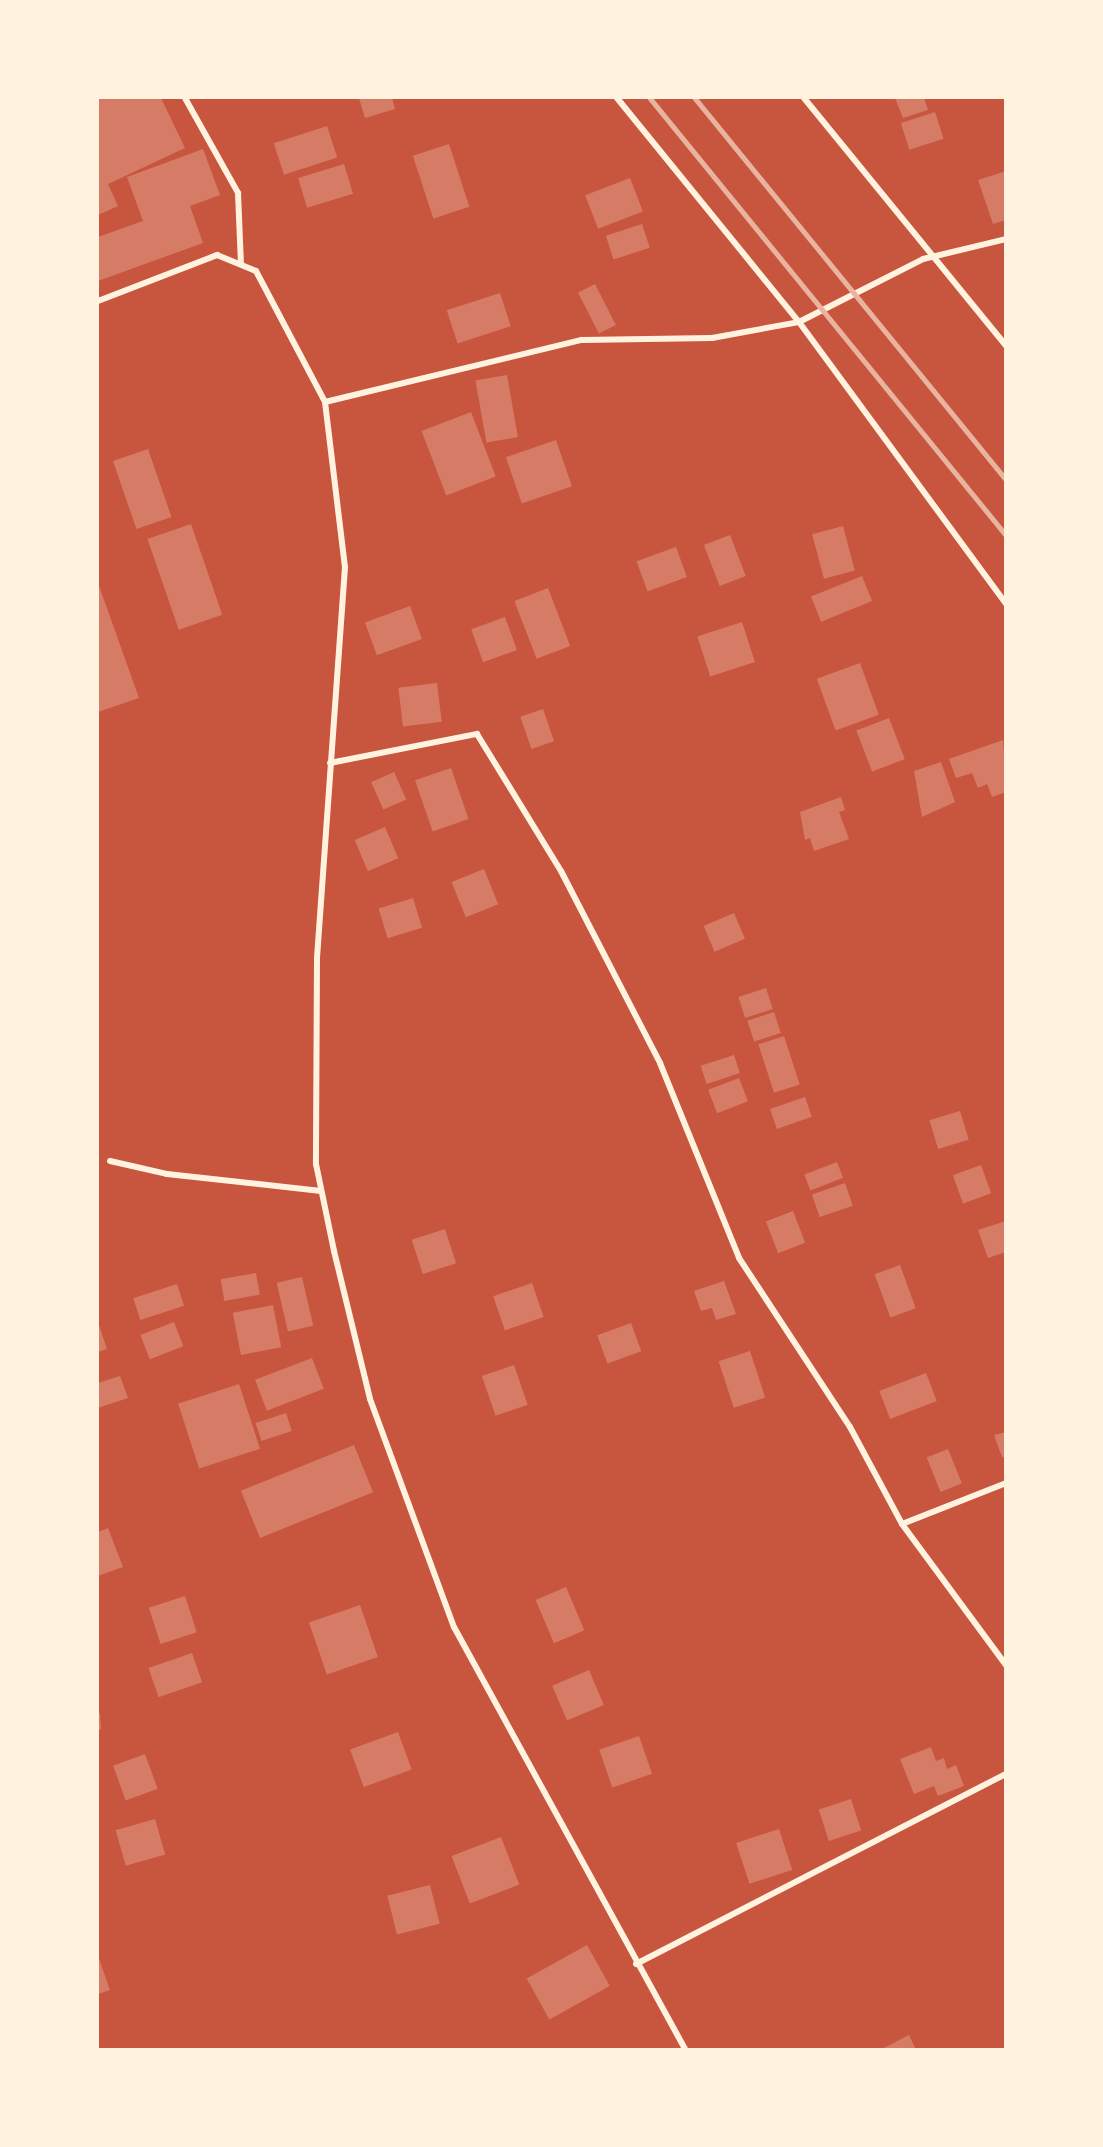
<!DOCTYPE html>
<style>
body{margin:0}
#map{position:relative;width:1103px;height:2147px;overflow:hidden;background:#c8553d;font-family:Signika,sans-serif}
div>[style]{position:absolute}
.building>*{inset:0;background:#d67c66;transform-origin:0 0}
.minor>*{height:6px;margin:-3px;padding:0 3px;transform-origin:3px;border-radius:3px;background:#fff3e0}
.rail>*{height:4.5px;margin:-2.25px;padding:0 2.25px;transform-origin:2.25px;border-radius:2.25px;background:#e9b49f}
span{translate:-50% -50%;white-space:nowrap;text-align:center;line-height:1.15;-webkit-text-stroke:5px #fff3e0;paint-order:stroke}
.frame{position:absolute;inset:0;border:99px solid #fff3e0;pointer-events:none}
</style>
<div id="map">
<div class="building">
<div style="clip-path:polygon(98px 98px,161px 98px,185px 148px,108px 184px,118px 206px,98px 215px)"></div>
<div style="clip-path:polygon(359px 98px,392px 98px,395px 109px,365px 118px)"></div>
<div style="clip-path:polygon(895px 98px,924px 98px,928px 110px,903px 118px)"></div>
<div style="left:935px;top:112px;width:28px;height:36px;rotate:72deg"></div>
<div style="left:327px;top:126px;width:33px;height:56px;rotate:72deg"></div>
<div style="left:449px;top:144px;width:66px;height:38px;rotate:72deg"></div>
<div style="clip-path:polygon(203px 149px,220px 195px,190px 206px,203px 243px,98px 281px,98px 237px,143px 221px,127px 177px)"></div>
<div style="left:344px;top:164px;width:31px;height:48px;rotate:73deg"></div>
<div style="clip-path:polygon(1006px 171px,1006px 220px,993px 224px,978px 180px)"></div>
<div style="left:630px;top:178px;width:36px;height:48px;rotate:69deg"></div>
<div style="left:642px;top:224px;width:25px;height:38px;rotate:72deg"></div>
<div style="left:595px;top:284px;width:46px;height:19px;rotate:63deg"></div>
<div style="left:500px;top:293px;width:35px;height:56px;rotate:72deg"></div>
<div style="left:507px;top:375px;width:63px;height:32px;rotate:80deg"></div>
<div style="left:471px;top:412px;width:69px;height:53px;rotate:69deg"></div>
<div style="left:556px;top:440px;width:49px;height:53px;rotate:71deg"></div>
<div style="left:148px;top:449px;width:72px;height:37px;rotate:71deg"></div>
<div style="left:191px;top:524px;width:96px;height:46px;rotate:71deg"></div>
<div style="left:843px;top:526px;width:46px;height:32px;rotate:75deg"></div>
<div style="left:730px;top:535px;width:44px;height:28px;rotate:69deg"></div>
<div style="left:676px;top:547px;width:32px;height:42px;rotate:70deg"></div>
<div style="left:862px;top:576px;width:27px;height:55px;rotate:68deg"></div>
<div style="clip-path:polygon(98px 583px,139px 698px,98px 712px)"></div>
<div style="left:548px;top:588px;width:62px;height:36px;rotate:69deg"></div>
<div style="left:410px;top:606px;width:35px;height:48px;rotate:70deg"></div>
<div style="left:505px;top:617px;width:35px;height:36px;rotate:70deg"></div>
<div style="left:742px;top:622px;width:42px;height:47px;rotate:72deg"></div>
<div style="left:860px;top:663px;width:55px;height:46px;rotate:70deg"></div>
<div style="left:437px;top:683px;width:39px;height:39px;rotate:83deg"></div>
<div style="left:543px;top:709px;width:34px;height:24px;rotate:71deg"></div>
<div style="left:889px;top:718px;width:44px;height:35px;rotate:69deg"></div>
<div style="clip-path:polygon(1003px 740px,1006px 792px,992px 797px,987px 784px,978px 788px,972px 773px,956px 778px,949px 759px)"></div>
<div style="clip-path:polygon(941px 762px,955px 802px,922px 817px,914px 771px)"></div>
<div style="left:451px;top:768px;width:54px;height:38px;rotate:71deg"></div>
<div style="left:394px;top:772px;width:30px;height:25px;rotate:66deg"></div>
<div style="clip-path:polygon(841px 797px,845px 810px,839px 812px,849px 839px,814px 851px,810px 838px,805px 840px,800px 812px)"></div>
<div style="left:385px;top:827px;width:34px;height:33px;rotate:67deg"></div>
<div style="left:484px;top:869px;width:38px;height:35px;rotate:68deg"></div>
<div style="left:413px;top:898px;width:31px;height:36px;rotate:73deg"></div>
<div style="left:734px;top:913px;width:28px;height:33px;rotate:67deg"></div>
<div style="left:766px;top:988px;width:22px;height:29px;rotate:72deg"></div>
<div style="left:774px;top:1012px;width:22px;height:28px;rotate:72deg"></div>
<div style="left:784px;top:1036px;width:51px;height:27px;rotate:72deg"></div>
<div style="left:734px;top:1055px;width:19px;height:35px;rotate:72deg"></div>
<div style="left:739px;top:1078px;width:25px;height:33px;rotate:69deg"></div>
<div style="left:805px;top:1097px;width:21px;height:37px;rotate:71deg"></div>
<div style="left:960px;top:1111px;width:30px;height:32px;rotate:73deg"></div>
<div style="left:837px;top:1162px;width:17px;height:35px;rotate:69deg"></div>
<div style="left:981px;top:1165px;width:30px;height:30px;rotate:70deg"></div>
<div style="left:845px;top:1183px;width:24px;height:35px;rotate:71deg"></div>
<div style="left:793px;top:1211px;width:34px;height:29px;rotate:69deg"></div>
<div style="clip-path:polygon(1006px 1221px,1006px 1252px,988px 1258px,978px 1230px)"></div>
<div style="left:445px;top:1229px;width:36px;height:35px;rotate:72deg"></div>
<div style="left:900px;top:1265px;width:46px;height:27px;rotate:70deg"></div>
<div style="left:256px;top:1273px;width:22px;height:36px;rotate:80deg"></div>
<div style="left:302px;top:1277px;width:50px;height:26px;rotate:77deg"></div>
<div style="clip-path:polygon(724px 1281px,736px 1314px,716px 1320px,712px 1308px,701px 1311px,694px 1291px)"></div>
<div style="left:532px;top:1283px;width:36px;height:41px;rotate:71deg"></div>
<div style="left:177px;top:1284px;width:23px;height:46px;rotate:72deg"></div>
<div style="left:273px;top:1305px;width:43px;height:41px;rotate:79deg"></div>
<div style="clip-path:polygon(98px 1322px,107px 1349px,98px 1352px)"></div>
<div style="left:174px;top:1322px;width:26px;height:36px;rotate:69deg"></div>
<div style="left:631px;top:1323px;width:30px;height:36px;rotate:70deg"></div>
<div style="left:750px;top:1351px;width:49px;height:33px;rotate:72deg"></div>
<div style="left:312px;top:1358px;width:33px;height:61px;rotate:69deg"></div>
<div style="left:514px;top:1365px;width:42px;height:34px;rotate:71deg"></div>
<div style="left:926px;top:1373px;width:30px;height:50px;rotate:69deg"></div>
<div style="clip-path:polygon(120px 1376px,128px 1398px,98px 1408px,98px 1383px)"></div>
<div style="left:239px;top:1384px;width:68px;height:64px;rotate:72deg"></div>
<div style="left:286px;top:1413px;width:19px;height:32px;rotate:72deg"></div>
<div style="clip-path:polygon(1006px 1432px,1006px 1456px,1002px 1457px,994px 1435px)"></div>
<div style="left:354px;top:1445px;width:51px;height:122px;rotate:68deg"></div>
<div style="left:948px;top:1449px;width:37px;height:23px;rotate:68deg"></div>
<div style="clip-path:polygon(108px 1528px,123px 1567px,98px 1576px,98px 1532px)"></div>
<div style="left:566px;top:1587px;width:47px;height:33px;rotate:67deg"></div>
<div style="left:185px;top:1596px;width:38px;height:38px;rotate:72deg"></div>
<div style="left:360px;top:1605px;width:55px;height:54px;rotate:71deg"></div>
<div style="left:192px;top:1653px;width:31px;height:46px;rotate:71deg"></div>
<div style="left:589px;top:1670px;width:38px;height:40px;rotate:67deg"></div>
<div style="clip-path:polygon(100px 1713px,101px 1729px,98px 1730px,98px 1714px)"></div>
<div style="left:398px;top:1732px;width:40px;height:51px;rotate:70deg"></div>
<div style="left:639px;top:1736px;width:40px;height:42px;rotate:71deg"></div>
<div style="clip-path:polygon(931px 1747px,936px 1761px,944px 1758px,947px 1769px,956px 1765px,964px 1786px,938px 1796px,934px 1786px,914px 1794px,900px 1759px)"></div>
<div style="left:145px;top:1754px;width:37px;height:34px;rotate:70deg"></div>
<div style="left:851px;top:1799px;width:33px;height:34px;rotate:72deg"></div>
<div style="left:155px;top:1819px;width:37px;height:41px;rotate:74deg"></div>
<div style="left:779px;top:1829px;width:43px;height:45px;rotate:72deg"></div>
<div style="left:501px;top:1837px;width:51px;height:53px;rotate:69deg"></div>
<div style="left:430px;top:1885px;width:40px;height:44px;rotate:76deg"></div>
<div style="left:587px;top:1945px;width:47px;height:69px;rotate:61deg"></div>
<div style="clip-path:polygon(98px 1956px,110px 1990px,98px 1994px)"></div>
<div style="clip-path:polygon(909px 2035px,916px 2050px,880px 2050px)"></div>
</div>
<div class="minor">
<div style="left:185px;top:98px;width:109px;rotate:60.8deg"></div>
<div style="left:238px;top:193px;width:71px;rotate:87.6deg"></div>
<div style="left:617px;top:98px;width:289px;rotate:50.9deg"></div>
<div style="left:799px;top:322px;width:350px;rotate:53.7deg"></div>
<div style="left:804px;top:98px;width:320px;rotate:50.8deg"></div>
<div style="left:98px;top:301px;width:128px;rotate:-21.1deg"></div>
<div style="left:217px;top:255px;width:42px;rotate:22.3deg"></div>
<div style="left:256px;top:271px;width:148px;rotate:62.2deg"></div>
<div style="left:325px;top:402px;width:166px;rotate:83.1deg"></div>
<div style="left:345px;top:567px;width:392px;rotate:94.1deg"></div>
<div style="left:317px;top:958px;width:206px;rotate:90.3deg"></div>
<div style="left:316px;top:1164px;width:89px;rotate:78.3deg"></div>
<div style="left:334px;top:1251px;width:152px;rotate:76.3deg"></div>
<div style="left:370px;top:1399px;width:243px;rotate:69.8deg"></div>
<div style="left:454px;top:1627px;width:482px;rotate:61.3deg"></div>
<div style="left:325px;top:402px;width:264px;rotate:-13.6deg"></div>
<div style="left:582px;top:340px;width:130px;rotate:-0.9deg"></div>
<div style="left:712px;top:338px;width:88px;rotate:-10.4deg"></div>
<div style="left:799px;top:322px;width:139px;rotate:-26.9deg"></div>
<div style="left:923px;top:259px;width:85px;rotate:-13.5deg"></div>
<div style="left:330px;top:763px;width:150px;rotate:-11.2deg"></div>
<div style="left:477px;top:734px;width:161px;rotate:58.5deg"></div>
<div style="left:561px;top:871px;width:216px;rotate:62.7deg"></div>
<div style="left:660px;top:1063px;width:210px;rotate:67.9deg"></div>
<div style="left:739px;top:1258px;width:202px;rotate:56.7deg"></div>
<div style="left:850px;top:1427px;width:110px;rotate:61.8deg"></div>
<div style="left:902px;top:1524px;width:112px;rotate:-21.5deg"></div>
<div style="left:110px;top:1161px;width:58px;rotate:12.8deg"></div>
<div style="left:167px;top:1174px;width:155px;rotate:6.3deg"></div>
<div style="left:902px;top:1524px;width:175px;rotate:53.6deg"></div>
<div style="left:636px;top:1964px;width:416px;rotate:-27.2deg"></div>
</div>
<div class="rail">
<div style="left:650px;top:98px;width:564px;rotate:50.83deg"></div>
<div style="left:695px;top:98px;width:492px;rotate:50.8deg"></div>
</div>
<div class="frame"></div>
</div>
